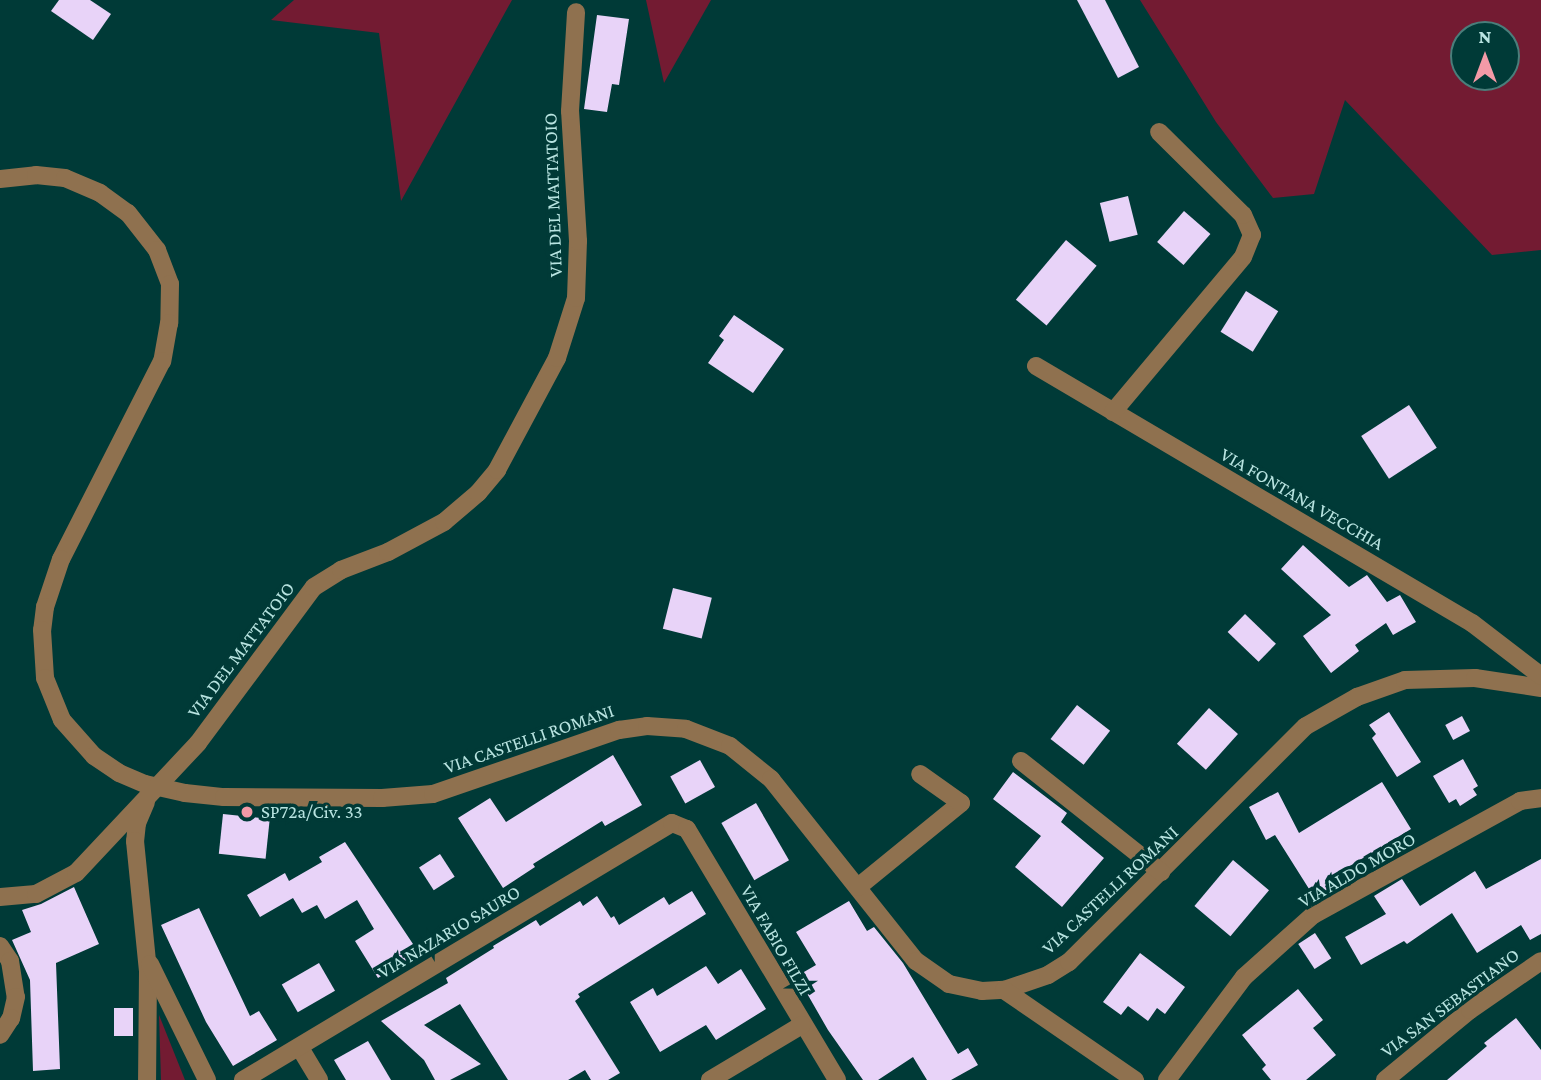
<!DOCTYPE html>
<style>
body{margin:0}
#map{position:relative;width:1541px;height:1080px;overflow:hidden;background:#003a37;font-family:"Crimson Pro",serif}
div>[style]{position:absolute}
.green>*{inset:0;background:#731b32}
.building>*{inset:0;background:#e8d3f8;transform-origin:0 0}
.minor>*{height:18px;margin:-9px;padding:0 9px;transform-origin:9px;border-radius:9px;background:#8f714f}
.dots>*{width:19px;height:19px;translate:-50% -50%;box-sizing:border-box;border:4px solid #003a37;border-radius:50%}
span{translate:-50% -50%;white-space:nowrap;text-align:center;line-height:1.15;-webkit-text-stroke:7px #003a37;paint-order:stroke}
.street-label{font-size:19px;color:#b8e4e1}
.poi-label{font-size:19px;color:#b8e4e1}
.left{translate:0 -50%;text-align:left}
.north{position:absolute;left:1450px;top:21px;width:70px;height:70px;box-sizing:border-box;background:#003a37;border:2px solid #4a7e7b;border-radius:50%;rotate:0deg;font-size:19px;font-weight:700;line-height:28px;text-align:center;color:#b8e4e1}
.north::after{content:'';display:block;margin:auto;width:24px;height:32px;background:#f39aa7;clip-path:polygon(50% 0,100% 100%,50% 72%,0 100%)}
</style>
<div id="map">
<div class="green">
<div style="clip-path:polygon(294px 0,512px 0,401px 201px,379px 33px,271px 20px)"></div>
<div style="clip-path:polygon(646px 0,711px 0,664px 83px)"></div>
<div style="clip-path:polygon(evenodd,1140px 0,1541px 0,1541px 250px,1492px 255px,1345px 100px,1314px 194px,1273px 198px,1216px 122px,1140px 0,1464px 35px,1506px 35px,1506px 77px,1464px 77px,1464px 35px)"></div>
<div style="clip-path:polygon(159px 1015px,185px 1080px,161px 1080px)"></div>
</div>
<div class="building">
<div style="clip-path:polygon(59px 0,90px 0,111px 14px,93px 40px,51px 11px)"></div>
<div style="clip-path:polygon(1077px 0,1105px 0,1139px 67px,1118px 78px)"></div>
<div style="clip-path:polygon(597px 15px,629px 19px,619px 85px,612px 84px,607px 112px,584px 109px)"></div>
<div style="left:1128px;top:196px;width:40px;height:29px;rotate:76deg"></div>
<div style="left:1184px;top:211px;width:35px;height:41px;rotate:41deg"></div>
<div style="left:1066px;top:240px;width:40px;height:78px;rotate:40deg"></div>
<div style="left:1246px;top:291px;width:38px;height:48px;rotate:32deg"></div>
<div style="clip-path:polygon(734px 315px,784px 349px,753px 393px,708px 363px,724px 340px,719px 336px)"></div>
<div style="left:1409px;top:405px;width:51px;height:57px;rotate:57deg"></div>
<div style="clip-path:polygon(1303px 545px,1349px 587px,1367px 575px,1387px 602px,1400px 595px,1416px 622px,1393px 635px,1386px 623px,1355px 645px,1359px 651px,1331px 673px,1303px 636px,1331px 615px,1281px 569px)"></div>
<div style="left:673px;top:588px;width:40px;height:42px;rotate:14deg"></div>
<div style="left:1245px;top:614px;width:43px;height:25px;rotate:44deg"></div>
<div style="left:1077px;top:705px;width:42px;height:43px;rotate:38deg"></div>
<div style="left:1209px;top:708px;width:39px;height:48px;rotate:42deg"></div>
<div style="clip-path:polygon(1389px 712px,1421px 762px,1397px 777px,1372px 738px,1376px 734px,1369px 725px)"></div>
<div style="left:1462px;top:716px;width:17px;height:19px;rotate:62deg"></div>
<div style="clip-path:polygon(613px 755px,642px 805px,605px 826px,602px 821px,533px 864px,535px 867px,503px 888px,458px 818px,490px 798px,506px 822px)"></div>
<div style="clip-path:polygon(1463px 759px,1478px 786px,1473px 789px,1477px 795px,1460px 806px,1456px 799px,1449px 803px,1433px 776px)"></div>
<div style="left:700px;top:760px;width:31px;height:34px;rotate:61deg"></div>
<div style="clip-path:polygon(1013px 772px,1067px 813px,1061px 822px,1104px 858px,1062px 907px,1015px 867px,1041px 836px,993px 799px)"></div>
<div style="clip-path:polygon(1382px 782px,1411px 829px,1330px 878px,1336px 888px,1316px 900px,1275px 835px,1266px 840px,1249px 807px,1278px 792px,1299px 833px)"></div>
<div style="left:756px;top:803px;width:66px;height:40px;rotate:60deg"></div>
<div style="left:223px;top:814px;width:47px;height:40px;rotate:6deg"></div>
<div style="clip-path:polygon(345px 842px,419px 953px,378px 978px,355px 941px,374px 929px,357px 900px,325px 919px,317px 905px,302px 913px,293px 898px,260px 917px,247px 895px,285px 873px,289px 881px,322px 862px,319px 857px)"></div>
<div style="left:440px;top:854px;width:27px;height:25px;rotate:57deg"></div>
<div style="clip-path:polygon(1541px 859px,1541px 934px,1530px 940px,1521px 925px,1477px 953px,1452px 913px,1407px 944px,1404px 941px,1361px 965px,1345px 937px,1386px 914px,1374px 896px,1402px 879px,1420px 906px,1475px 871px,1486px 889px)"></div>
<div style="left:1233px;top:860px;width:47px;height:60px;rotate:40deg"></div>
<div style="clip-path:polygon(74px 887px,99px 944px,56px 963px,60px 1069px,33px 1071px,30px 980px,12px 940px,31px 932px,22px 910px,41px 904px)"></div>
<div style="clip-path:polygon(692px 891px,706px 914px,578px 994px,580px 997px,575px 1001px,620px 1073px,608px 1080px,591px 1080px,585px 1070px,568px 1080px,508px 1080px,460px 1004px,424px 1025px,481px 1064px,450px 1080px,435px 1080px,424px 1060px,381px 1021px,448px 983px,446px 978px,494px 948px,493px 946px,536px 920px,540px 926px,580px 901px,583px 906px,597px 896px,611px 918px,614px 916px,619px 925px,664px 897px,669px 905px)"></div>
<div style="clip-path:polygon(849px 901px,867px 931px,874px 927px,903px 963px,958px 1054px,968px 1048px,978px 1065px,951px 1080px,927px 1080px,913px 1057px,878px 1080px,863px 1080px,828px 1030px,797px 976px,816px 965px,796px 932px)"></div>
<div style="clip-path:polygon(199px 908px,250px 1016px,259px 1011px,277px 1040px,233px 1066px,206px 1022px,161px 925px)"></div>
<div style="left:1315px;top:933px;width:30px;height:20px;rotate:57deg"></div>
<div style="clip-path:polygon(1140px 953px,1185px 987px,1165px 1014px,1157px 1008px,1148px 1021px,1128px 1006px,1121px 1015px,1103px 1002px)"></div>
<div style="left:319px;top:963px;width:32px;height:43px;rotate:60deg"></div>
<div style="clip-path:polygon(706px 966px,718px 984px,741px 969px,766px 1009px,716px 1040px,706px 1025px,660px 1052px,630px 1002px,653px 988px,657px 996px)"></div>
<div style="clip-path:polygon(1298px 989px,1323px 1020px,1313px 1028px,1336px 1055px,1306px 1080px,1271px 1080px,1262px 1069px,1266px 1065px,1242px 1035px)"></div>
<div style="left:114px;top:1008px;width:19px;height:28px"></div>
<div style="clip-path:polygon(1516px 1018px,1541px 1050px,1541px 1080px,1447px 1080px,1487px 1046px,1484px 1043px)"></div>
<div style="clip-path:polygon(368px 1041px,391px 1080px,346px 1080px,334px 1060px)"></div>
</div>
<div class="minor">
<div style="left:0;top:179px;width:36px;rotate:-6deg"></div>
<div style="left:36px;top:175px;width:29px;rotate:6deg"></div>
<div style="left:65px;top:178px;width:38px;rotate:23deg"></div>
<div style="left:100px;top:193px;width:34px;rotate:36deg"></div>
<div style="left:128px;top:213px;width:47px;rotate:51.9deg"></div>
<div style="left:157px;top:250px;width:36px;rotate:69deg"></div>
<div style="left:170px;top:284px;width:39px;rotate:91deg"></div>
<div style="left:169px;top:323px;width:39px;rotate:100deg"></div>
<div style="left:162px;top:361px;width:222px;rotate:117deg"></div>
<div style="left:61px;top:559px;width:51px;rotate:108.4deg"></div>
<div style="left:45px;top:607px;width:23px;rotate:97deg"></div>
<div style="left:42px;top:630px;width:48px;rotate:86.4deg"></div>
<div style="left:45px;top:678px;width:45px;rotate:68deg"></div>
<div style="left:62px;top:720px;width:48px;rotate:48.4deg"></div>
<div style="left:94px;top:756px;width:30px;rotate:34deg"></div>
<div style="left:119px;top:773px;width:28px;rotate:23deg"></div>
<div style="left:145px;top:784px;width:41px;rotate:12.7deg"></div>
<div style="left:185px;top:793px;width:39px;rotate:6deg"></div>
<div style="left:224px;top:797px;width:158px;rotate:0.4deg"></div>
<div style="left:382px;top:798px;width:51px;rotate:-4.5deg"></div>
<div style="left:433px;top:794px;width:197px;rotate:-19deg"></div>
<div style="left:619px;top:730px;width:28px;rotate:-8deg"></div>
<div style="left:647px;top:726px;width:39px;rotate:4deg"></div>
<div style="left:686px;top:729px;width:47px;rotate:21.1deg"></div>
<div style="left:730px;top:746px;width:53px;rotate:38.8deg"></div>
<div style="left:771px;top:779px;width:233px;rotate:51.5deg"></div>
<div style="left:916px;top:961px;width:40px;rotate:34.9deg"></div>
<div style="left:949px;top:984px;width:34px;rotate:12deg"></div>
<div style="left:982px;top:991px;width:22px;rotate:-3deg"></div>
<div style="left:1004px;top:990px;width:46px;rotate:-18.8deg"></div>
<div style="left:1048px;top:975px;width:25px;rotate:-32deg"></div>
<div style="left:1069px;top:962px;width:334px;rotate:-44.9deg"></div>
<div style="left:1306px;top:726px;width:59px;rotate:-29.6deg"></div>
<div style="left:1357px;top:697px;width:51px;rotate:-19.5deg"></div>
<div style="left:1405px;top:680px;width:70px;rotate:-1.6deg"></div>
<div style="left:1475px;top:678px;width:67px;rotate:8.6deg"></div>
<div style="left:1036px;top:366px;width:506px;rotate:30.52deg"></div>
<div style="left:1472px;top:623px;width:87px;rotate:37.5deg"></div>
<div style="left:1113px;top:412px;width:202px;rotate:-50deg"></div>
<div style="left:1243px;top:257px;width:24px;rotate:-68deg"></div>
<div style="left:1252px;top:235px;width:22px;rotate:-114deg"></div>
<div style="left:1243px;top:215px;width:118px;rotate:-135.3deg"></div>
<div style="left:1021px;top:761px;width:179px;rotate:38.4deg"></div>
<div style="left:146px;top:802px;width:23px;rotate:113deg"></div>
<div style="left:137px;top:823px;width:18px;rotate:96deg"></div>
<div style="left:135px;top:841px;width:132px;rotate:84.3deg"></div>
<div style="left:148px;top:972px;width:108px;rotate:90.5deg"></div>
<div style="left:858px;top:887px;width:133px;rotate:-39.2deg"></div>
<div style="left:961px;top:803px;width:50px;rotate:-144.7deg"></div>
<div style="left:0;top:897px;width:36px;rotate:-5deg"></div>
<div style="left:36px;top:894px;width:45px;rotate:-27.7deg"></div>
<div style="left:76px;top:873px;width:178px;rotate:-46.8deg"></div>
<div style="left:198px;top:743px;width:194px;rotate:-53.4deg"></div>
<div style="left:314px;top:587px;width:32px;rotate:-32deg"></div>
<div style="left:341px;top:570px;width:50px;rotate:-21deg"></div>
<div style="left:388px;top:552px;width:64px;rotate:-28.2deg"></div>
<div style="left:444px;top:522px;width:45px;rotate:-40.5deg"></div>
<div style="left:478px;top:493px;width:30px;rotate:-50deg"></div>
<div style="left:497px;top:470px;width:127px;rotate:-61.8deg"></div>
<div style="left:557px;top:358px;width:63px;rotate:-72.4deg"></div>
<div style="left:576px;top:298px;width:57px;rotate:-88deg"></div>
<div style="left:578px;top:241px;width:130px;rotate:-93.5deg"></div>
<div style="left:570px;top:111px;width:99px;rotate:-86.5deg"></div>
<div style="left:0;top:946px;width:18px;rotate:56deg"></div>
<div style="left:10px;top:961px;width:36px;rotate:81deg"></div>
<div style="left:16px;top:997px;width:22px;rotate:103deg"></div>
<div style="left:11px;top:1018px;width:20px;rotate:123deg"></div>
<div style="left:150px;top:964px;width:129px;rotate:63.8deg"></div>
<div style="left:1004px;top:990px;width:159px;rotate:34.5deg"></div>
<div style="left:300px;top:1048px;width:37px;rotate:59deg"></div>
<div style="left:243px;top:1080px;width:500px;rotate:-30.92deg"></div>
<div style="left:672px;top:823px;width:16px;rotate:22deg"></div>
<div style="left:687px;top:829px;width:292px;rotate:59.1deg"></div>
<div style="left:710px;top:1080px;width:107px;rotate:-30.9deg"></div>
<div style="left:1167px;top:1080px;width:129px;rotate:-53.2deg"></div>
<div style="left:1244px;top:977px;width:93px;rotate:-41.9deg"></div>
<div style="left:1313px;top:915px;width:236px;rotate:-28.8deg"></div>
<div style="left:1520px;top:801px;width:21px;rotate:-8deg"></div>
<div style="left:1385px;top:1080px;width:110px;rotate:-39.5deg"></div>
<div style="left:1470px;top:1010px;width:86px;rotate:-34.6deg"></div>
</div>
<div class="dots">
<div style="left:247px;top:812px;background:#f39aa7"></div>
</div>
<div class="street-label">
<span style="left:553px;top:195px;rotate:-92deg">VIA DEL MATTATOIO</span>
<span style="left:1302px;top:499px;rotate:30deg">VIA FONTANA VECCHIA</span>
<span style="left:241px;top:650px;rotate:-53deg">VIA DEL MATTATOIO</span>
<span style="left:529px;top:739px;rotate:-19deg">VIA CASTELLI ROMANI</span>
<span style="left:1357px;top:870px;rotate:-30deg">VIA ALDO MORO</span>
<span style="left:1110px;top:890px;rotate:-43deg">VIA CASTELLI ROMANI</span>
<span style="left:449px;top:932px;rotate:-31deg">VIA NAZARIO SAURO</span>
<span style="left:776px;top:940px;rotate:60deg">VIA FABIO FILZI</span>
<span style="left:1450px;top:1003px;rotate:-37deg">VIA SAN SEBASTIANO</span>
</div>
<div class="poi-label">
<span class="left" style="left:261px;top:812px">SP72a/Civ. 33</span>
</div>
<div class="north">N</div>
</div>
